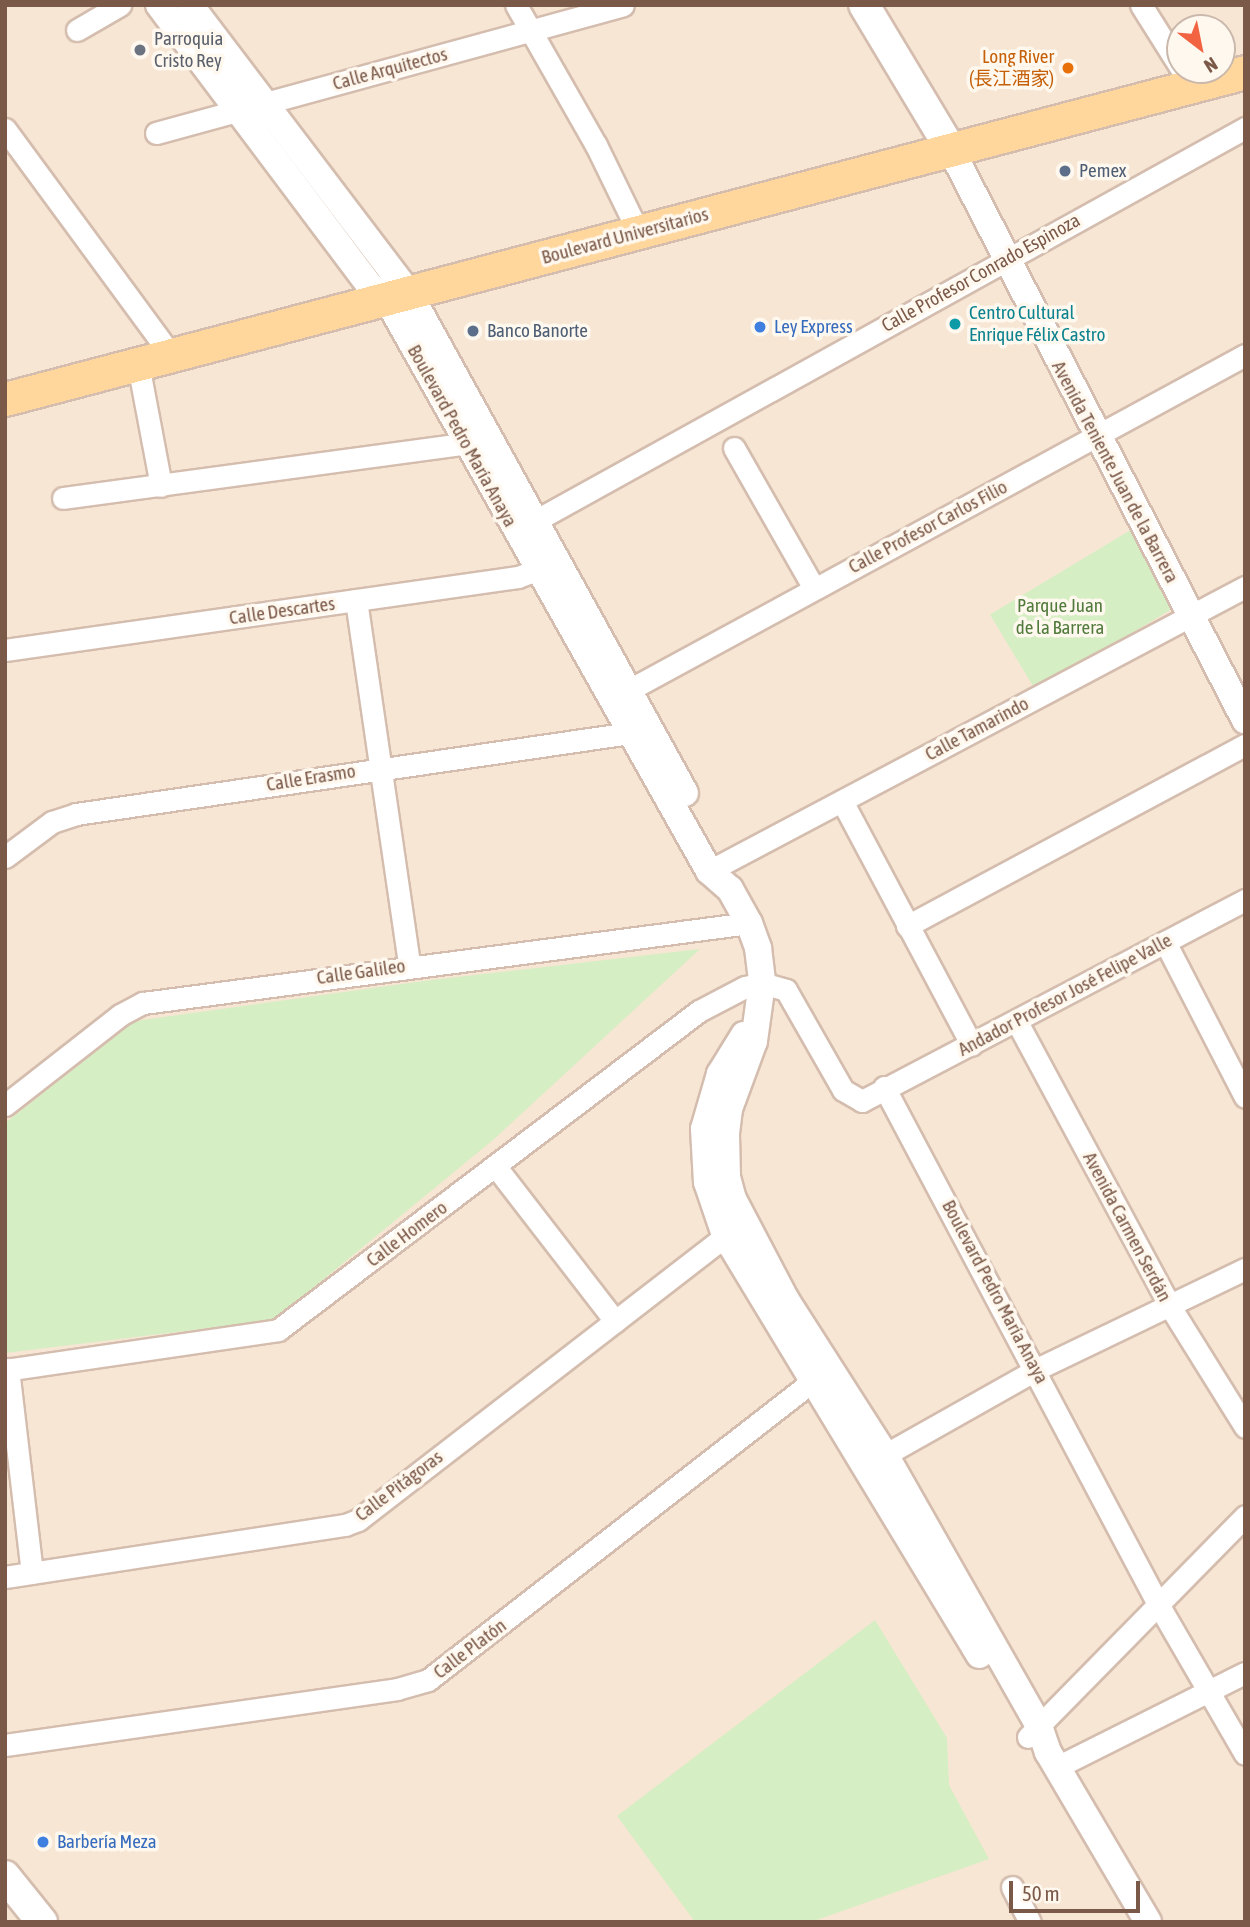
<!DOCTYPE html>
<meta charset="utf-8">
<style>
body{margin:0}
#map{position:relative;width:1250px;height:1927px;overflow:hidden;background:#fef4e7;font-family:"Asap Condensed","Noto Sans SC",sans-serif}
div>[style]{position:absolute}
.residential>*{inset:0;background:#f7e6d4}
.green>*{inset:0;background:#d6eec3;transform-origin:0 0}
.roads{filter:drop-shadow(2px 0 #d4bdae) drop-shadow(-2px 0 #d4bdae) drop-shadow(0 2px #d4bdae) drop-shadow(0 -2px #d4bdae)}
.minor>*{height:21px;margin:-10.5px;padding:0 10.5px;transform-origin:10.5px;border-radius:10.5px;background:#fff}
.tertiary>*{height:26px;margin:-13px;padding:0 13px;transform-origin:13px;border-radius:13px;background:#fff}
.secondary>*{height:30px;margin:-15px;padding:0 15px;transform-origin:15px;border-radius:15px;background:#fff}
.primary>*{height:33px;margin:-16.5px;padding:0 16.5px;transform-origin:16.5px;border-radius:16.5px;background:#ffd79d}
.dots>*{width:19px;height:19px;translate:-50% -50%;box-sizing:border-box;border:4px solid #fff8ef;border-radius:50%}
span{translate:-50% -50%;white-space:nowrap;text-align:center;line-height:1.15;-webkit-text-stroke:7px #fff8ef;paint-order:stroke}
.worship-label{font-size:19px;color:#5b616d}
.left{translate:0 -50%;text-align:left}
.food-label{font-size:19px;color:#c56008}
.right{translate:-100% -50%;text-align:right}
.street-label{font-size:19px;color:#7b5948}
.service-label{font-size:19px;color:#4e5e75}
.culture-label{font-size:19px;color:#0d838f}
.shop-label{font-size:19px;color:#366cbe}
.park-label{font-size:19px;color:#517b3c}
.frame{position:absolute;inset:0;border:7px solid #7b5948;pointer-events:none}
.north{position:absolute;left:1166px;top:14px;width:70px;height:70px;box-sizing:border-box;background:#fff8ef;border:2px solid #cab8ac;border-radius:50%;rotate:148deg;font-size:19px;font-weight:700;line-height:28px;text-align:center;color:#7b5948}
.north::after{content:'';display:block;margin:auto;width:24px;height:32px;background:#f26342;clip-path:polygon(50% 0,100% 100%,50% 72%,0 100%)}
.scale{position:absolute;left:1009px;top:1881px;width:131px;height:32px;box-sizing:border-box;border:4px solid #7b5948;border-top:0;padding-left:9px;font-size:21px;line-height:24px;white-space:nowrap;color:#7b5948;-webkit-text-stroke:5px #fff8ef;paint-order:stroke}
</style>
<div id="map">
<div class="residential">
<div style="clip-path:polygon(evenodd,5px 5px,1245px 5px,1245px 1922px,5px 1922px,5px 5px,1180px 28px,1222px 28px,1222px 70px,1180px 70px,1180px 28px)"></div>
</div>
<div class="green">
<div style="left:1134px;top:528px;width:89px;height:168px;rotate:59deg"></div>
<div style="clip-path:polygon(700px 949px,493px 1140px,274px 1320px,5px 1353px,5px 1123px,135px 1021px,431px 980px)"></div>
<div style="clip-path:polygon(875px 1620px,947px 1738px,949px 1785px,989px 1859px,811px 1922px,695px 1922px,617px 1816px)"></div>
</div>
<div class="roads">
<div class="minor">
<div style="left:516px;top:5px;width:161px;rotate:60.3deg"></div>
<div style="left:596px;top:145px;width:82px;rotate:64.1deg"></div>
<div style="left:1141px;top:5px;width:96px;rotate:57.8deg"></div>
<div style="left:77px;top:30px;width:50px;rotate:-30.2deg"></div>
<div style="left:5px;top:129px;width:265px;rotate:53.7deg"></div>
<div style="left:156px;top:133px;width:484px;rotate:-15.3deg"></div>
<div style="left:138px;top:364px;width:124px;rotate:79.3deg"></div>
<div style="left:734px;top:448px;width:161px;rotate:60.3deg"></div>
<div style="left:63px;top:498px;width:406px;rotate:-7.7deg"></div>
<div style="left:533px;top:522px;width:814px;rotate:-28.96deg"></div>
<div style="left:356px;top:600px;width:369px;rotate:81.7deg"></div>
<div style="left:5px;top:650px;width:518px;rotate:-8.1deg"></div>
<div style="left:518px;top:577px;width:36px;rotate:-21deg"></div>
<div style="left:616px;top:697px;width:716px;rotate:-28.53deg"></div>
<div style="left:842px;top:801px;width:276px;rotate:62deg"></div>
<div style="left:5px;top:857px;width:59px;rotate:-36.7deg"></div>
<div style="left:52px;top:822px;width:25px;rotate:-18deg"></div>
<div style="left:76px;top:814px;width:560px;rotate:-8.32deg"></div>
<div style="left:709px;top:871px;width:607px;rotate:-27.92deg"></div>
<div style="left:907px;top:926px;width:383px;rotate:-28.2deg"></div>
<div style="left:1165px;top:942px;width:174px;rotate:62.7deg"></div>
<div style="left:1017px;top:1022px;width:325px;rotate:61.7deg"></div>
<div style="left:1171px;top:1308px;width:140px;rotate:58.1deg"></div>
<div style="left:884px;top:1087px;width:585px;rotate:62.08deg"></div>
<div style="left:1158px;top:1604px;width:173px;rotate:59.9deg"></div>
<div style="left:5px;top:1105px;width:146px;rotate:-38deg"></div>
<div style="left:120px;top:1015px;width:26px;rotate:-28deg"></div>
<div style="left:143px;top:1003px;width:611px;rotate:-7.52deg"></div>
<div style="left:496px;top:1167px;width:195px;rotate:52.3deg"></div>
<div style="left:8px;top:1369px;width:205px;rotate:83.3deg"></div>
<div style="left:5px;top:1370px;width:276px;rotate:-8.3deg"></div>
<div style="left:278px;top:1330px;width:528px;rotate:-37.15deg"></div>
<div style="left:699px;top:1011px;width:52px;rotate:-27.6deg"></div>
<div style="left:745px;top:987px;width:17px;rotate:-13deg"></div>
<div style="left:762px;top:983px;width:25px;rotate:16deg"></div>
<div style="left:786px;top:990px;width:115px;rotate:60.3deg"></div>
<div style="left:843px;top:1090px;width:22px;rotate:30deg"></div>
<div style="left:862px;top:1101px;width:433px;rotate:-27.7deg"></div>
<div style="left:874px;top:1461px;width:187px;rotate:-29.4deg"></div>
<div style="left:1037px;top:1369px;width:231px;rotate:-25.7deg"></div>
<div style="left:5px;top:1577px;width:344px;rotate:-8.7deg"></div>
<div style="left:345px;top:1525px;width:14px;rotate:-21deg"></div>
<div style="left:358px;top:1520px;width:480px;rotate:-37.7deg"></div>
<div style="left:1028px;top:1737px;width:310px;rotate:-45.5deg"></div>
<div style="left:5px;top:1745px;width:396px;rotate:-8.1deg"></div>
<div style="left:397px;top:1689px;width:32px;rotate:-16deg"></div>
<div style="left:428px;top:1680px;width:500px;rotate:-37.85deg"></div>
<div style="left:1057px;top:1767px;width:210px;rotate:-26.6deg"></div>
<div style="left:1012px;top:1887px;width:39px;rotate:63deg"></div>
</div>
<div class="tertiary">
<div style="left:159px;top:5px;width:351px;rotate:53.1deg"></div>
<div style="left:370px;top:286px;width:21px;rotate:37deg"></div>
<div style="left:387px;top:299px;width:656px;rotate:60.62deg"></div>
<div style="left:709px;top:871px;width:28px;rotate:41deg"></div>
<div style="left:730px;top:889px;width:39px;rotate:61deg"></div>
<div style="left:749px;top:923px;width:27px;rotate:70deg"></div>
<div style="left:758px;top:948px;width:35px;rotate:83deg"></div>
<div style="left:762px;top:983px;width:59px;rotate:97.9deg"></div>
<div style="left:754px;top:1041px;width:72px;rotate:110.2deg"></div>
<div style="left:729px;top:1109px;width:26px;rotate:97deg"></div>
<div style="left:726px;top:1135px;width:42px;rotate:88.6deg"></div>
<div style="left:727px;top:1177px;width:23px;rotate:75deg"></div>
<div style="left:733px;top:1199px;width:114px;rotate:62.3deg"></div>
<div style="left:786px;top:1300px;width:182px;rotate:57.4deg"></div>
<div style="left:884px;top:1453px;width:314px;rotate:60.4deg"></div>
<div style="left:1039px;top:1726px;width:28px;rotate:71deg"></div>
<div style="left:1048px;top:1752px;width:197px;rotate:59.5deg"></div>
<div style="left:190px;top:5px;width:362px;rotate:52.8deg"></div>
<div style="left:409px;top:293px;width:571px;rotate:61.1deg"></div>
<div style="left:950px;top:148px;width:644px;rotate:62.72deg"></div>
<div style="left:744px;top:1035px;width:46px;rotate:121.6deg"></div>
<div style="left:720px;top:1074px;width:57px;rotate:106.2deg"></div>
<div style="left:704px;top:1129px;width:53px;rotate:86.8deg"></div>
<div style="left:707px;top:1182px;width:56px;rotate:71.2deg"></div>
<div style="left:725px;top:1235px;width:491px;rotate:58.8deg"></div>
</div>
<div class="secondary">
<div style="left:864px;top:5px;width:167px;rotate:59deg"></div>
<div style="left:5px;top:1876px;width:59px;rotate:51.2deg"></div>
</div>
<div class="primary">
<div style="left:5px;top:399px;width:1282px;rotate:-14.77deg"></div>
</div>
</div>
<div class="dots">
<div style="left:140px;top:50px;background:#6b7280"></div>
<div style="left:1068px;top:68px;background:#e8710a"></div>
<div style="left:1065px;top:171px;background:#5c6f8a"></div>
<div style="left:955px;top:324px;background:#0f9aa8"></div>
<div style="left:760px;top:327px;background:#3f7fe0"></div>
<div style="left:473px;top:331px;background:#5c6f8a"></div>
<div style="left:43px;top:1842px;background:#3f7fe0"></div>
</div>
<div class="worship-label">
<span class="left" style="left:154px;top:50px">Parroquia<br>Cristo Rey</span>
</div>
<div class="food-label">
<span class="right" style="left:1054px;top:68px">Long River<br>(長江酒家)</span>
</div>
<div class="street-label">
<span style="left:390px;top:69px;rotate:-15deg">Calle Arquitectos</span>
<span style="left:625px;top:236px;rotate:-15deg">Boulevard Universitarios</span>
<span style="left:981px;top:273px;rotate:-29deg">Calle Profesor Conrado Espinoza</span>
<span style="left:462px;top:436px;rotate:61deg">Boulevard Pedro María Anaya</span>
<span style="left:1115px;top:472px;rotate:62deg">Avenida Teniente Juan de la Barrera</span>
<span style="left:928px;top:527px;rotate:-28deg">Calle Profesor Carlos Filio</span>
<span style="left:282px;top:611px;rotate:-8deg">Calle Descartes</span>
<span style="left:977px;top:729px;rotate:-28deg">Calle Tamarindo</span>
<span style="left:311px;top:778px;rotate:-9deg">Calle Erasmo</span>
<span style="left:361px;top:972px;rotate:-8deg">Calle Galileo</span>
<span style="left:1065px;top:995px;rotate:-28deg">Andador Profesor José Felipe Valle</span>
<span style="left:1127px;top:1227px;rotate:62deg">Avenida Carmen Serdán</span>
<span style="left:407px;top:1234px;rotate:-37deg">Calle Homero</span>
<span style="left:995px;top:1292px;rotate:62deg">Boulevard Pedro María Anaya</span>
<span style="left:399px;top:1486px;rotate:-37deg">Calle Pitágoras</span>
<span style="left:470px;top:1649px;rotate:-37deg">Calle Platón</span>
</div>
<div class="service-label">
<span class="left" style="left:1079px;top:171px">Pemex</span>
<span class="left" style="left:487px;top:331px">Banco Banorte</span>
</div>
<div class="culture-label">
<span class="left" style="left:969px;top:324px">Centro Cultural<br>Enrique Félix Castro</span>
</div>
<div class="shop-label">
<span class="left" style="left:774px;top:327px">Ley Express</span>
<span class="left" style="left:57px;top:1842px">Barbería Meza</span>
</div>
<div class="park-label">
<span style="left:1060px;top:617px">Parque Juan<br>de la Barrera</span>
</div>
<div class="frame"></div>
<div class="north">N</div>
<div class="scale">50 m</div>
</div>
